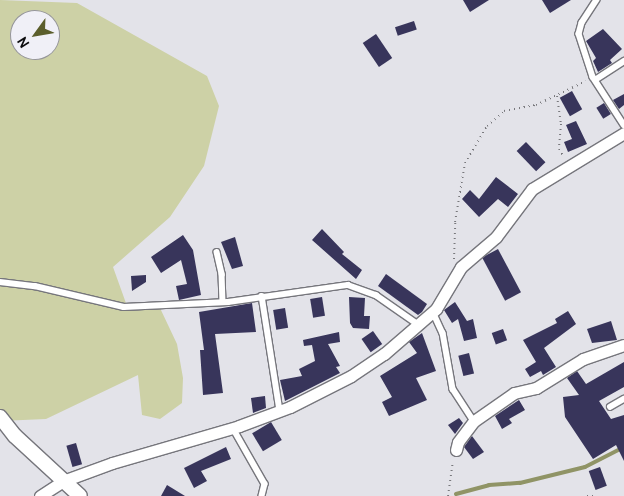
<!DOCTYPE html>
<style>
body{margin:0}
#map{position:relative;width:624px;height:496px;overflow:hidden;background:#e3e3e9;font-family:Cabin,sans-serif}
div>[style]{position:absolute}
.green>*{inset:0;background:#cdd1a6}
.stream>*{height:4px;margin:-2px;padding:0 2px;transform-origin:2px;border-radius:2px;background:#909466}
.building>*{inset:0;background:#38355b;transform-origin:0 0}
.path>*{height:2px;margin-top:-1px;transform-origin:0;background:repeating-linear-gradient(90deg,#78787c 0 1px,transparent 0 5px)}
.roads{filter:drop-shadow(1px 0 #76767c) drop-shadow(-1px 0 #76767c) drop-shadow(0 1px #76767c) drop-shadow(0 -1px #76767c)}
.service>*{height:5.5px;margin:-2.75px;padding:0 2.75px;transform-origin:2.75px;border-radius:2.75px;background:#fff}
.minor>*{height:11px;margin:-5.5px;padding:0 5.5px;transform-origin:5.5px;border-radius:5.5px;background:#fff}
.tertiary>*{height:14px;margin:-7px;padding:0 7px;transform-origin:7px;border-radius:7px;background:#fff}
span{translate:-50% -50%;white-space:nowrap;text-align:center;line-height:1.15;-webkit-text-stroke:5px #f0f0f7;paint-order:stroke}
.north{position:absolute;left:10px;top:10px;width:50px;height:50px;box-sizing:border-box;background:#f0f0f7;border:1px solid #95959a;border-radius:50%;rotate:238deg;font-size:14px;font-weight:700;line-height:20px;text-align:center;color:#0c0c0e}
.north::after{content:'';display:block;margin:auto;width:18px;height:22px;background:#5b5e2c;clip-path:polygon(50% 0,100% 100%,50% 72%,0 100%)}
</style>
<div id="map">
<div class="green">
<div style="clip-path:polygon(evenodd,0 0,77px 3px,207px 76px,219px 106px,204px 166px,170px 217px,113px 267px,127px 306px,160px 308px,177px 344px,183px 378px,182px 403px,160px 419px,142px 415px,138px 375px,46px 419px,0 421px,0 0,20px 20px,50px 20px,50px 50px,20px 50px,20px 20px)"></div>
</div>
<div class="stream">
<div style="left:456px;top:494px;width:34px;rotate:-15deg"></div>
<div style="left:489px;top:485px;width:31px;rotate:-4deg"></div>
<div style="left:520px;top:483px;width:67px;rotate:-13.8deg"></div>
<div style="left:585px;top:467px;width:44px;rotate:-27.1deg"></div>
</div>
<div class="building">
<div style="clip-path:polygon(463px 0,489px 0,470px 12px)"></div>
<div style="clip-path:polygon(542px 0,571px 0,550px 13px)"></div>
<div style="left:414px;top:21px;width:9px;height:20px;rotate:72deg"></div>
<div style="clip-path:polygon(603px 29px,622px 49px,610px 60px,612px 63px,598px 72px,593px 61px,596px 58px,586px 41px)"></div>
<div style="left:376px;top:34px;width:29px;height:16px;rotate:56deg"></div>
<div style="left:572px;top:91px;width:21px;height:14px;rotate:61deg"></div>
<div style="clip-path:polygon(624px 94px,624px 105px,619px 109px,613px 100px)"></div>
<div style="left:604px;top:103px;width:13px;height:9px;rotate:58deg"></div>
<div style="clip-path:polygon(576px 121px,587px 144px,568px 152px,564px 142px,572px 139px,566px 125px)"></div>
<div style="left:526px;top:142px;width:28px;height:13px;rotate:46deg"></div>
<div style="clip-path:polygon(496px 177px,518px 194px,508px 207px,498px 199px,479px 217px,462px 199px,470px 190px,479px 199px)"></div>
<div style="clip-path:polygon(322px 229px,344px 252px,342px 254px,362px 270px,356px 279px,312px 240px)"></div>
<div style="clip-path:polygon(183px 235px,193px 250px,201px 295px,179px 300px,176px 286px,187px 284px,181px 260px,161px 273px,151px 257px)"></div>
<div style="clip-path:polygon(235px 237px,243px 266px,232px 269px,221px 242px)"></div>
<div style="left:498px;top:249px;width:49px;height:18px;rotate:62deg"></div>
<div style="clip-path:polygon(386px 274px,427px 304px,422px 312px,418px 315px,378px 286px)"></div>
<div style="clip-path:polygon(146px 275px,146px 282px,132px 291px,131px 276px)"></div>
<div style="left:322px;top:297px;width:19px;height:12px;rotate:81deg"></div>
<div style="clip-path:polygon(349px 297px,365px 298px,364px 316px,370px 316px,369px 329px,353px 328px,350px 323px)"></div>
<div style="clip-path:polygon(455px 302px,467px 321px,473px 319px,477px 338px,464px 341px,458px 319px,452px 323px,444px 310px)"></div>
<div style="clip-path:polygon(252px 303px,256px 332px,215px 334px,223px 393px,203px 395px,200px 350px,204px 350px,199px 312px)"></div>
<div style="left:285px;top:308px;width:20px;height:12px;rotate:81deg"></div>
<div style="clip-path:polygon(568px 311px,576px 324px,544px 348px,556px 367px,543px 375px,541px 371px,530px 377px,525px 369px,536px 362px,523px 340px,557px 323px,555px 319px)"></div>
<div style="clip-path:polygon(611px 321px,617px 340px,592px 343px,587px 329px)"></div>
<div style="left:503px;top:329px;width:12px;height:12px;rotate:70deg"></div>
<div style="left:373px;top:331px;width:16px;height:14px;rotate:55deg"></div>
<div style="clip-path:polygon(339px 332px,340px 342px,328px 344px,340px 366px,336px 367px,340px 373px,285px 401px,280px 380px,302px 376px,299px 369px,315px 361px,312px 345px,304px 346px,303px 340px)"></div>
<div style="clip-path:polygon(422px 333px,436px 371px,416px 378px,427px 400px,389px 416px,382px 402px,392px 397px,380px 376px,417px 353px,409px 342px)"></div>
<div style="left:469px;top:353px;width:21px;height:11px;rotate:76deg"></div>
<div style="clip-path:polygon(624px 362px,624px 387px,599px 401px,611px 419px,624px 415px,624px 461px,616px 445px,593px 459px,565px 417px,563px 397px,579px 395px,567px 378px,577px 371px,586px 384px)"></div>
<div style="clip-path:polygon(265px 396px,266px 408px,253px 413px,251px 398px)"></div>
<div style="clip-path:polygon(519px 400px,525px 410px,509px 419px,512px 423px,502px 429px,495px 416px)"></div>
<div style="clip-path:polygon(459px 418px,463px 423px,455px 434px,448px 425px)"></div>
<div style="left:271px;top:422px;width:21px;height:22px;rotate:59deg"></div>
<div style="clip-path:polygon(472px 436px,484px 452px,473px 459px,464px 447px)"></div>
<div style="left:76px;top:443px;width:22px;height:10px;rotate:74deg"></div>
<div style="clip-path:polygon(226px 447px,231px 459px,201px 471px,207px 481px,194px 488px,184px 468px)"></div>
<div style="left:600px;top:467px;width:20px;height:12px;rotate:70deg"></div>
<div style="clip-path:polygon(167px 485px,185px 496px,161px 496px)"></div>
</div>
<div class="path">
<div style="left:557px;top:96px;width:28px;rotate:82deg"></div>
<div style="left:561px;top:124px;width:25px;rotate:95deg"></div>
<div style="left:559px;top:149px;width:9px;rotate:58deg"></div>
<div style="left:454px;top:259px;width:37px;rotate:-88deg"></div>
<div style="left:455px;top:222px;width:60px;rotate:-80.4deg"></div>
<div style="left:465px;top:163px;width:43px;rotate:-59.3deg"></div>
<div style="left:487px;top:126px;width:23px;rotate:-41deg"></div>
<div style="left:504px;top:111px;width:33px;rotate:-11deg"></div>
<div style="left:536px;top:105px;width:55px;rotate:-25.6deg"></div>
<div style="left:448px;top:496px;width:34px;rotate:-82deg"></div>
<div style="left:587px;top:496px;width:8px"></div>
</div>
<div class="roads">
<div class="service">
<div style="left:597px;top:0;width:27px;rotate:123deg"></div>
<div style="left:582px;top:23px;width:11px;rotate:105deg"></div>
<div style="left:579px;top:34px;width:45px;rotate:72deg"></div>
<div style="left:593px;top:77px;width:57px;rotate:57.1deg"></div>
<div style="left:595px;top:80px;width:35px;rotate:-33deg"></div>
<div style="left:217px;top:252px;width:23px;rotate:77deg"></div>
<div style="left:222px;top:274px;width:28px;rotate:88deg"></div>
<div style="left:0;top:282px;width:35px;rotate:7deg"></div>
<div style="left:35px;top:286px;width:91px;rotate:13.3deg"></div>
<div style="left:124px;top:307px;width:104px;rotate:-2.8deg"></div>
<div style="left:228px;top:302px;width:121px;rotate:-8.1deg"></div>
<div style="left:348px;top:285px;width:30px;rotate:20deg"></div>
<div style="left:376px;top:295px;width:52px;rotate:34.9deg"></div>
<div style="left:262px;top:296px;width:116px;rotate:81.1deg"></div>
<div style="left:433px;top:312px;width:23px;rotate:65deg"></div>
<div style="left:443px;top:333px;width:57px;rotate:79.9deg"></div>
<div style="left:453px;top:389px;width:38px;rotate:57deg"></div>
<div style="left:610px;top:407px;width:16px;rotate:-30deg"></div>
<div style="left:233px;top:428px;width:64px;rotate:60.3deg"></div>
<div style="left:265px;top:484px;width:12px;rotate:104deg"></div>
</div>
<div class="minor">
<div style="left:456px;top:450px;width:8px;rotate:-76deg"></div>
<div style="left:458px;top:442px;width:26px;rotate:-53deg"></div>
<div style="left:474px;top:421px;width:49px;rotate:-35deg"></div>
<div style="left:514px;top:393px;width:23px;rotate:-13deg"></div>
<div style="left:536px;top:388px;width:55px;rotate:-31.7deg"></div>
<div style="left:583px;top:359px;width:43px;rotate:-18.9deg"></div>
<div style="left:40px;top:496px;width:27px;rotate:-33deg"></div>
<div style="left:63px;top:481px;width:52px;rotate:-20.2deg"></div>
<div style="left:112px;top:463px;width:132px;rotate:-16.2deg"></div>
<div style="left:239px;top:426px;width:54px;rotate:-20.4deg"></div>
<div style="left:290px;top:407px;width:68px;rotate:-26.9deg"></div>
<div style="left:351px;top:376px;width:40px;rotate:-34deg"></div>
<div style="left:384px;top:354px;width:69px;rotate:-40.9deg"></div>
<div style="left:436px;top:309px;width:49px;rotate:-59.2deg"></div>
<div style="left:461px;top:267px;width:46px;rotate:-40.6deg"></div>
<div style="left:496px;top:237px;width:60px;rotate:-53.1deg"></div>
<div style="left:532px;top:189px;width:108px;rotate:-31.3deg"></div>
</div>
<div class="tertiary">
<div style="left:0;top:417px;width:24px;rotate:52deg"></div>
<div style="left:15px;top:436px;width:88px;rotate:42.7deg"></div>
</div>
</div>
<div class="north">N</div>
</div>
